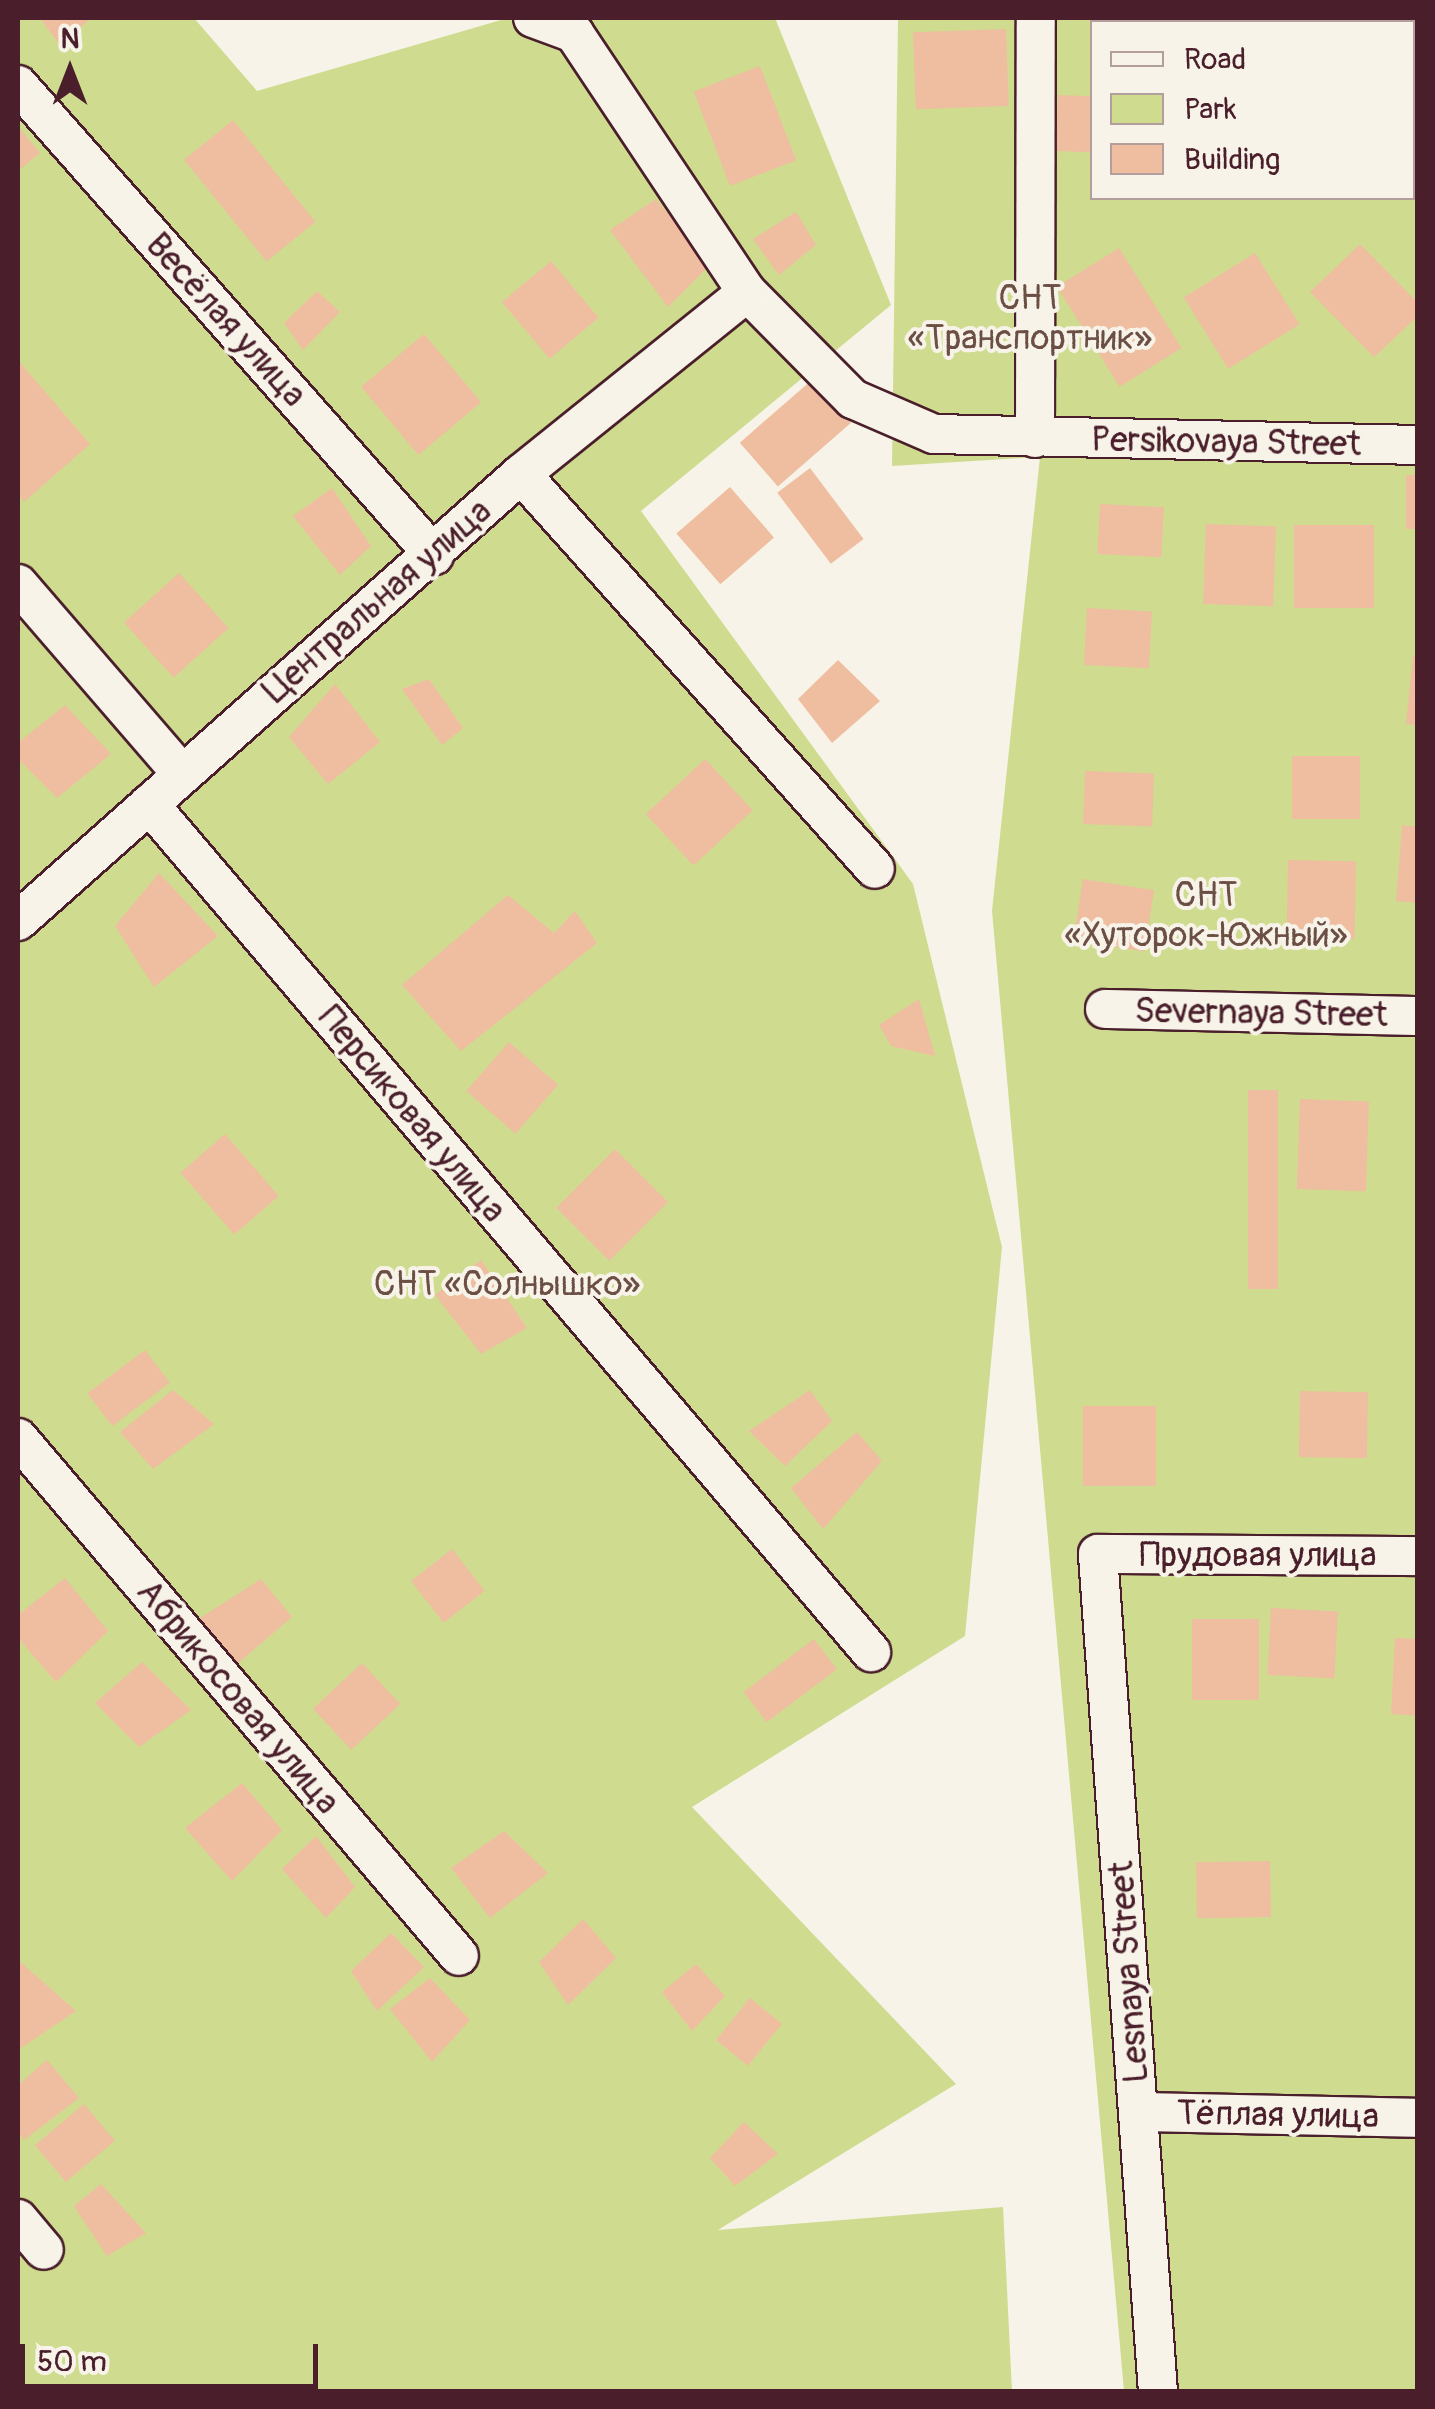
<!DOCTYPE html>
<meta charset="utf-8">
<style>
body{margin:0}
#map{position:relative;width:1435px;height:2409px;overflow:hidden;background:#f7f3e8;font-family:Pangolin,sans-serif}
div>[style]{position:absolute}
.green>*{inset:0;background:#cfdc8f}
.building>*{inset:0;background:#efbd9f;transform-origin:0 0}
.roads{filter:drop-shadow(2px 0 #4a1f2b) drop-shadow(-2px 0 #4a1f2b) drop-shadow(0 2px #4a1f2b) drop-shadow(0 -2px #4a1f2b)}
.street>*{height:38px;margin:-19px;padding:0 19px;transform-origin:19px;border-radius:19px;background:#f7f3e8}
span{translate:-50% -50%;white-space:nowrap;text-align:center;line-height:1.15;-webkit-text-stroke:8px #f7f3e8;paint-order:stroke}
.park-label{font-size:35px;color:#6b4e44}
.street-label{font-size:35px;color:#4a1f2b}
.frame{position:absolute;inset:0;border:20px solid #4a1f2b;pointer-events:none}
.legend{position:absolute;left:1090px;top:20px;width:325px;height:180px;box-sizing:border-box;background:#f7f3e8;border:2px solid #b29e9c;margin:0;padding:12px 18px;list-style:none;font-size:30px;color:#4a1f2b}
.legend li{display:flex;align-items:center;gap:20px;height:50px}
.legend b{width:50px;border:2px solid #b29e9c}
.north{position:absolute;left:20px;top:20px;width:100px;height:100px;-webkit-text-stroke:8px #f7f3e8;paint-order:stroke;rotate:0deg;font-size:28px;font-weight:700;line-height:40px;text-align:center;color:#4a1f2b}
.north::after{content:'';display:block;margin:auto;width:35px;height:45px;background:#4a1f2b;clip-path:polygon(50% 0,100% 100%,50% 72%,0 100%)}
.scale{position:absolute;left:20px;top:2344px;width:298px;height:45px;box-sizing:border-box;border:5px solid #4a1f2b;border-top:0;padding-left:12px;font-size:30px;line-height:35px;white-space:nowrap;color:#4a1f2b;-webkit-text-stroke:8px #f7f3e8;paint-order:stroke}
</style>
<div id="map">
<div class="green">
<div style="clip-path:polygon(18px 18px,194px 18px,257px 91px,508px 18px,775px 18px,891px 305px,641px 511px,913px 884px,1002px 1247px,965px 1636px,692px 1807px,956px 2084px,718px 2230px,1003px 2207px,1012px 2391px,18px 2391px)"></div>
<div style="clip-path:polygon(evenodd,898px 18px,1417px 18px,1417px 2391px,1124px 2391px,992px 911px,1040px 457px,892px 466px,898px 18px,1092px 22px,1412px 22px,1412px 198px,1092px 198px,1092px 22px)"></div>
</div>
<div class="building">
<div style="clip-path:polygon(40px 18px,92px 18px,59px 44px)"></div>
<div style="left:1006px;top:29px;width:77px;height:93px;rotate:88deg"></div>
<div style="left:760px;top:66px;width:101px;height:71px;rotate:69deg"></div>
<div style="left:1058px;top:95px;width:34px;height:56px;rotate:2deg"></div>
<div style="left:233px;top:120px;width:131px;height:63px;rotate:51deg"></div>
<div style="clip-path:polygon(18px 126px,40px 153px,18px 171px)"></div>
<div style="clip-path:polygon(656px 199px,710px 265px,668px 307px,610px 230px)"></div>
<div style="clip-path:polygon(796px 212px,816px 245px,779px 275px,753px 239px)"></div>
<div style="clip-path:polygon(1360px 244px,1418px 303px,1418px 316px,1374px 357px,1310px 292px)"></div>
<div style="left:1119px;top:248px;width:118px;height:73px;rotate:58deg"></div>
<div style="left:1255px;top:253px;width:84px;height:84px;rotate:58deg"></div>
<div style="left:551px;top:261px;width:74px;height:64px;rotate:50deg"></div>
<div style="clip-path:polygon(317px 291px,340px 312px,303px 350px,284px 323px)"></div>
<div style="left:424px;top:334px;width:89px;height:82px;rotate:50deg"></div>
<div style="clip-path:polygon(18px 360px,90px 444px,24px 502px,18px 494px)"></div>
<div style="left:813px;top:379px;width:58px;height:97px;rotate:49deg"></div>
<div style="left:810px;top:468px;width:89px;height:41px;rotate:53deg"></div>
<div style="left:1406px;top:475px;width:12px;height:54px"></div>
<div style="left:730px;top:487px;width:67px;height:71px;rotate:49deg"></div>
<div style="clip-path:polygon(332px 488px,371px 546px,340px 575px,293px 516px)"></div>
<div style="left:1100px;top:504px;width:64px;height:50px;rotate:3deg"></div>
<div style="left:1206px;top:524px;width:70px;height:80px;rotate:2deg"></div>
<div style="left:1294px;top:525px;width:80px;height:83px"></div>
<div style="left:179px;top:573px;width:74px;height:74px;rotate:48deg"></div>
<div style="left:1087px;top:608px;width:65px;height:57px;rotate:3deg"></div>
<div style="clip-path:polygon(1413px 656px,1418px 657px,1418px 725px,1406px 724px)"></div>
<div style="clip-path:polygon(838px 660px,880px 701px,832px 743px,798px 699px)"></div>
<div style="clip-path:polygon(429px 679px,463px 728px,442px 745px,402px 689px)"></div>
<div style="clip-path:polygon(335px 684px,380px 742px,328px 784px,289px 737px)"></div>
<div style="clip-path:polygon(65px 705px,111px 754px,57px 798px,18px 759px,18px 743px)"></div>
<div style="left:1292px;top:756px;width:68px;height:63px"></div>
<div style="left:705px;top:759px;width:70px;height:81px;rotate:47deg"></div>
<div style="left:1085px;top:771px;width:69px;height:53px;rotate:2deg"></div>
<div style="clip-path:polygon(1402px 825px,1418px 827px,1418px 903px,1396px 901px)"></div>
<div style="left:1288px;top:860px;width:68px;height:78px;rotate:1deg"></div>
<div style="clip-path:polygon(159px 873px,218px 936px,154px 987px,115px 926px)"></div>
<div style="left:1083px;top:879px;width:72px;height:62px;rotate:9deg"></div>
<div style="clip-path:polygon(508px 895px,554px 933px,575px 911px,597px 943px,461px 1051px,402px 985px)"></div>
<div style="clip-path:polygon(919px 999px,935px 1056px,891px 1046px,879px 1025px)"></div>
<div style="left:509px;top:1042px;width:65px;height:65px;rotate:41deg"></div>
<div style="left:1248px;top:1090px;width:30px;height:199px"></div>
<div style="left:1300px;top:1099px;width:69px;height:90px;rotate:2deg"></div>
<div style="left:225px;top:1134px;width:82px;height:59px;rotate:49deg"></div>
<div style="left:615px;top:1149px;width:75px;height:83px;rotate:45deg"></div>
<div style="clip-path:polygon(481px 1260px,527px 1328px,481px 1354px,435px 1295px)"></div>
<div style="left:145px;top:1350px;width:41px;height:72px;rotate:53deg"></div>
<div style="clip-path:polygon(173px 1390px,214px 1424px,153px 1469px,120px 1432px)"></div>
<div style="clip-path:polygon(810px 1390px,832px 1421px,785px 1466px,749px 1431px)"></div>
<div style="left:1300px;top:1391px;width:68px;height:66px;rotate:1deg"></div>
<div style="left:1083px;top:1406px;width:73px;height:80px"></div>
<div style="clip-path:polygon(857px 1432px,882px 1461px,823px 1529px,791px 1488px)"></div>
<div style="left:452px;top:1549px;width:53px;height:52px;rotate:52deg"></div>
<div style="clip-path:polygon(65px 1578px,108px 1631px,56px 1682px,18px 1638px,18px 1615px)"></div>
<div style="clip-path:polygon(261px 1579px,292px 1617px,236px 1665px,200px 1618px)"></div>
<div style="left:1271px;top:1608px;width:67px;height:67px;rotate:3deg"></div>
<div style="left:1192px;top:1619px;width:67px;height:81px"></div>
<div style="clip-path:polygon(1395px 1638px,1418px 1639px,1418px 1716px,1391px 1714px)"></div>
<div style="left:814px;top:1639px;width:38px;height:88px;rotate:53deg"></div>
<div style="clip-path:polygon(142px 1662px,191px 1710px,139px 1747px,95px 1703px)"></div>
<div style="left:362px;top:1663px;width:56px;height:67px;rotate:47deg"></div>
<div style="clip-path:polygon(242px 1783px,282px 1830px,232px 1881px,185px 1828px)"></div>
<div style="clip-path:polygon(504px 1831px,548px 1873px,490px 1918px,451px 1868px)"></div>
<div style="clip-path:polygon(316px 1836px,355px 1887px,326px 1918px,282px 1869px)"></div>
<div style="left:1270px;top:1861px;width:56px;height:74px;rotate:89deg"></div>
<div style="clip-path:polygon(583px 1919px,616px 1958px,568px 2005px,539px 1962px)"></div>
<div style="clip-path:polygon(391px 1933px,424px 1967px,377px 2011px,351px 1971px)"></div>
<div style="clip-path:polygon(18px 1960px,76px 2011px,18px 2050px)"></div>
<div style="clip-path:polygon(696px 1964px,725px 1996px,692px 2031px,662px 1992px)"></div>
<div style="clip-path:polygon(430px 1978px,470px 2020px,432px 2062px,390px 2009px)"></div>
<div style="left:750px;top:1998px;width:41px;height:54px;rotate:39deg"></div>
<div style="clip-path:polygon(47px 2060px,79px 2098px,24px 2140px,18px 2131px,18px 2085px)"></div>
<div style="left:84px;top:2104px;width:48px;height:64px;rotate:50deg"></div>
<div style="clip-path:polygon(744px 2122px,778px 2154px,735px 2186px,710px 2158px)"></div>
<div style="clip-path:polygon(101px 2184px,146px 2233px,107px 2256px,74px 2206px)"></div>
</div>
<div class="roads">
<div class="street">
<div style="left:533px;top:18px;width:44px;rotate:20.1deg"></div>
<div style="left:574px;top:33px;width:311px;rotate:56.3deg"></div>
<div style="left:747px;top:292px;width:151px;rotate:45.3deg"></div>
<div style="left:853px;top:399px;width:88px;rotate:23.4deg"></div>
<div style="left:934px;top:434px;width:484px;rotate:1.3deg"></div>
<div style="left:1324px;top:18px;width:6px;rotate:45deg"></div>
<div style="left:18px;top:85px;width:628px;rotate:48.49deg"></div>
<div style="left:1412px;top:121px;width:8px;rotate:45deg"></div>
<div style="left:1035px;top:438px;width:420px;rotate:-89.9deg"></div>
<div style="left:521px;top:474px;width:530px;rotate:48.13deg"></div>
<div style="left:18px;top:584px;width:248px;rotate:49.2deg"></div>
<div style="left:149px;top:804px;width:1114px;rotate:49.59deg"></div>
<div style="left:18px;top:921px;width:673px;rotate:-41.63deg"></div>
<div style="left:521px;top:474px;width:290px;rotate:-38.8deg"></div>
<div style="left:1105px;top:1009px;width:313px;rotate:1.3deg"></div>
<div style="left:18px;top:1438px;width:680px;rotate:49.59deg"></div>
<div style="left:1139px;top:2112px;width:279px;rotate:1.2deg"></div>
<div style="left:18px;top:2219px;width:40px;rotate:50deg"></div>
<div style="left:1158px;top:2392px;width:840px;rotate:-94.1deg"></div>
<div style="left:1098px;top:1554px;width:320px;rotate:0.4deg"></div>
</div>
</div>
<div class="park-label">
<span style="left:1030px;top:318px">СНТ<br>«Транспортник»</span>
<span style="left:1206px;top:915px">СНТ<br>«Хуторок-Южный»</span>
<span style="left:507px;top:1284px">СНТ «Солнышко»</span>
</div>
<div class="street-label">
<span style="left:226px;top:320px;rotate:48deg">Весёлая улица</span>
<span style="left:1226px;top:442px;rotate:1deg">Persikovaya Street</span>
<span style="left:377px;top:601px;rotate:-41deg">Центральная улица</span>
<span style="left:1261px;top:1013px;rotate:1deg">Severnaya Street</span>
<span style="left:412px;top:1114px;rotate:50deg">Персиковая улица</span>
<span style="left:1258px;top:1555px">Прудовая улица</span>
<span style="left:238px;top:1697px;rotate:50deg">Абрикосовая улица</span>
<span style="left:1129px;top:1972px;rotate:-94deg">Lesnaya Street</span>
<span style="left:1278px;top:2115px;rotate:1deg">Тёплая улица</span>
</div>
<div class="frame"></div>
<ul class="legend">
<li><b style="height:12px;background:#f7f3e8"></b>Road</li>
<li><b style="height:28px;background:#cfdc8f"></b>Park</li>
<li><b style="height:28px;background:#efbd9f"></b>Building</li>
</ul>
<div class="north">N</div>
<div class="scale">50 m</div>
</div>
